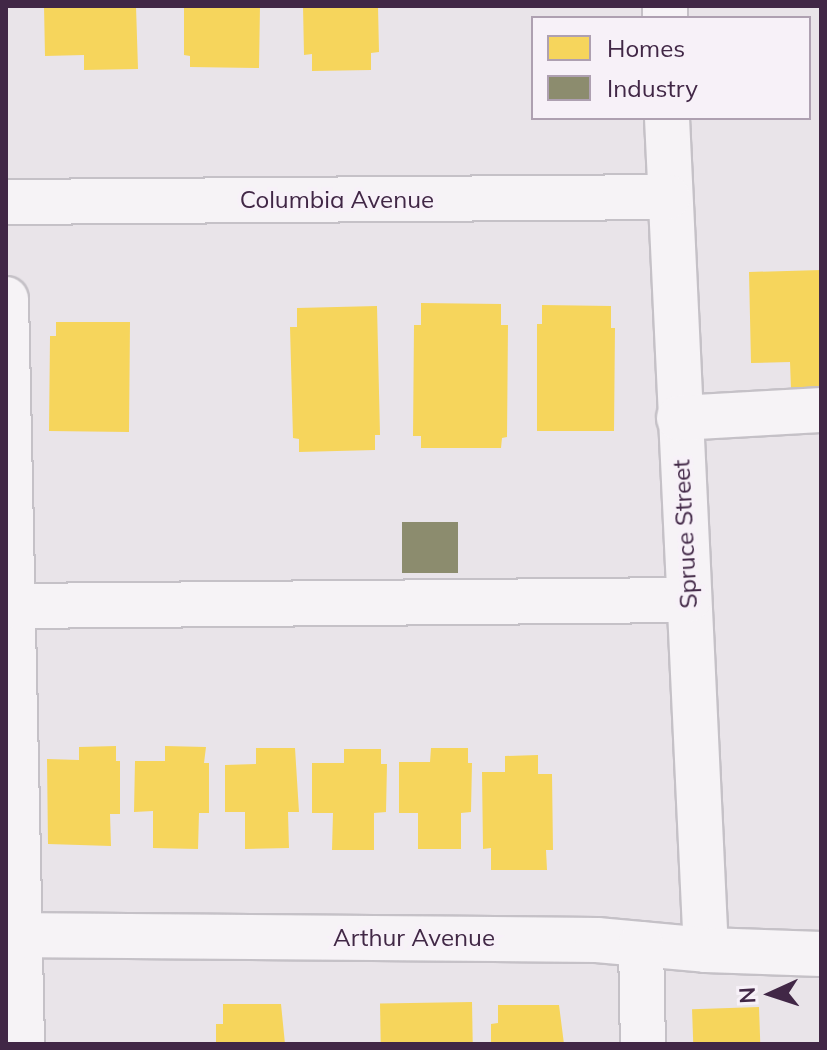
<!DOCTYPE html>
<style>
body{margin:0}
#map{position:relative;width:827px;height:1050px;overflow:hidden;background:#e9e4e9;font-family:Mulish,sans-serif}
div>[style]{position:absolute}
.homes>*{inset:0;background:#f6d55c;transform-origin:0 0}
.industry>*{inset:0;background:#8c8c6e;transform-origin:0 0}
.roads{filter:drop-shadow(2px 0 #c5c1c7) drop-shadow(-2px 0 #c5c1c7) drop-shadow(0 2px #c5c1c7) drop-shadow(0 -2px #c5c1c7)}
.minor>*{height:44px;margin:-22px;padding:0 22px;transform-origin:22px;border-radius:22px;background:#f6f3f6}
span{translate:-50% -50%;white-space:nowrap;text-align:center;line-height:1.15;-webkit-text-stroke:8px #f7f1f8;paint-order:stroke}
.street-label{font-size:24px;color:#412746}
.frame{position:absolute;inset:0;border:8px solid #412746;pointer-events:none}
.legend{position:absolute;left:531px;top:16px;width:280px;height:104px;box-sizing:border-box;background:#f7f1f8;border:2px solid #aea0b1;margin:0;padding:10px 14px;list-style:none;font-size:24px;color:#412746}
.legend li{display:flex;align-items:center;gap:16px;height:40px}
.legend b{width:40px;border:2px solid #aea0b1}
.north{position:absolute;left:731px;top:954px;width:80px;height:80px;-webkit-text-stroke:6px #f7f1f8;paint-order:stroke;rotate:267deg;font-size:22px;font-weight:700;line-height:32px;text-align:center;color:#412746}
.north::after{content:'';display:block;margin:auto;width:28px;height:36px;background:#412746;clip-path:polygon(50% 0,100% 100%,50% 72%,0 100%)}
</style>
<div id="map">
<div class="homes">
<div style="clip-path:polygon(44px 6px,136px 6px,138px 69px,84px 70px,84px 55px,45px 56px)"></div>
<div style="clip-path:polygon(184px 6px,260px 6px,259px 68px,190px 67px,190px 56px,184px 55px)"></div>
<div style="clip-path:polygon(303px 6px,378px 6px,379px 52px,371px 53px,371px 70px,312px 71px,312px 54px,304px 55px)"></div>
<div style="clip-path:polygon(821px 270px,821px 388px,791px 389px,790px 362px,751px 363px,749px 272px)"></div>
<div style="clip-path:polygon(421px 303px,501px 304px,501px 325px,508px 325px,507px 437px,502px 438px,501px 448px,421px 448px,421px 436px,413px 436px,414px 325px,421px 325px)"></div>
<div style="clip-path:polygon(542px 305px,611px 306px,611px 328px,615px 328px,614px 431px,537px 431px,537px 324px,542px 324px)"></div>
<div style="clip-path:polygon(377px 306px,380px 435px,375px 435px,375px 450px,299px 452px,299px 439px,293px 438px,290px 327px,297px 327px,297px 308px)"></div>
<div style="clip-path:polygon(56px 322px,130px 322px,129px 432px,49px 431px,50px 336px,56px 336px)"></div>
<div style="clip-path:polygon(116px 746px,116px 761px,120px 761px,120px 814px,110px 814px,111px 846px,48px 844px,47px 759px,79px 760px,79px 747px)"></div>
<div style="clip-path:polygon(165px 746px,206px 747px,204px 763px,209px 763px,209px 813px,199px 813px,198px 849px,153px 848px,153px 811px,134px 812px,135px 761px,165px 761px)"></div>
<div style="clip-path:polygon(256px 748px,295px 748px,299px 812px,288px 812px,289px 848px,245px 849px,245px 812px,225px 812px,225px 765px,256px 764px)"></div>
<div style="clip-path:polygon(431px 748px,468px 748px,468px 763px,472px 763px,471px 812px,461px 813px,461px 849px,418px 849px,418px 813px,399px 813px,399px 762px,430px 762px)"></div>
<div style="clip-path:polygon(344px 749px,381px 749px,381px 764px,387px 764px,386px 812px,374px 813px,374px 850px,332px 850px,333px 813px,312px 813px,312px 763px,344px 763px)"></div>
<div style="clip-path:polygon(538px 755px,538px 774px,552px 774px,553px 850px,546px 850px,547px 870px,491px 870px,491px 848px,483px 849px,482px 772px,505px 772px,505px 756px)"></div>
<div style="left:472px;top:1002px;width:42px;height:92px;rotate:89deg"></div>
<div style="clip-path:polygon(223px 1004px,281px 1004px,285px 1044px,216px 1044px,216px 1024px,223px 1024px)"></div>
<div style="clip-path:polygon(498px 1005px,559px 1005px,564px 1044px,491px 1044px,491px 1024px,498px 1023px)"></div>
<div style="left:759px;top:1007px;width:37px;height:67px;rotate:88deg"></div>
</div>
<div class="industry">
<div style="left:402px;top:522px;width:56px;height:51px"></div>
</div>
<div class="roads">
<div class="minor">
<div style="left:665px;top:6px;width:12px;rotate:90deg"></div>
<div style="left:667px;top:118px;width:833px;rotate:87.32deg"></div>
<div style="left:6px;top:202px;width:662px;rotate:-0.43deg"></div>
<div style="left:6px;top:299px;width:745px;rotate:88.77deg"></div>
<div style="left:679px;top:418px;width:142px;rotate:-3.2deg"></div>
<div style="left:13px;top:606px;width:675px;rotate:-0.51deg"></div>
<div style="left:6px;top:935px;width:591px;rotate:0.48deg"></div>
<div style="left:597px;top:940px;width:109px;rotate:5.2deg"></div>
<div style="left:706px;top:950px;width:115px;rotate:2deg"></div>
<div style="left:641px;top:944px;width:100px;rotate:88.9deg"></div>
</div>
</div>
<div class="street-label">
<span style="left:337px;top:200px">Columbia Avenue</span>
<span style="left:685px;top:534px;rotate:-93deg">Spruce Street</span>
<span style="left:414px;top:938px">Arthur Avenue</span>
</div>
<div class="frame"></div>
<ul class="legend">
<li><b style="height:22px;background:#f6d55c"></b>Homes</li>
<li><b style="height:22px;background:#8c8c6e"></b>Industry</li>
</ul>
<div class="north">N</div>
</div>
